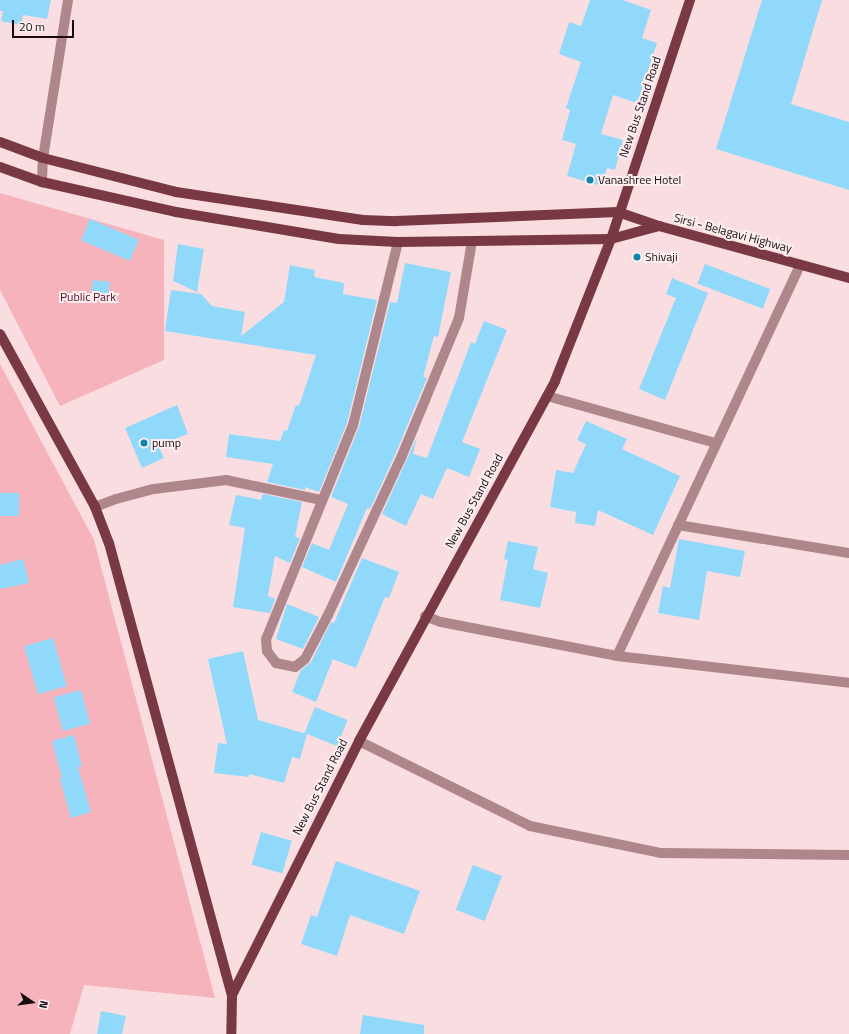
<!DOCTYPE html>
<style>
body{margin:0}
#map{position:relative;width:849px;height:1034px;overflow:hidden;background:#fadde0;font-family:"Titillium Web",sans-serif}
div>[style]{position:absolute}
.green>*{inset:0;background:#f6b3bc}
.building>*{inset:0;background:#91d9fa;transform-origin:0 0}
.minor>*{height:10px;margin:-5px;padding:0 5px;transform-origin:5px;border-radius:5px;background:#ad878c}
.primary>*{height:10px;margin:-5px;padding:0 5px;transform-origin:5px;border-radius:5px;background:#783844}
.dots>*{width:11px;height:11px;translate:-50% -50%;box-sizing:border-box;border:2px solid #fdeef0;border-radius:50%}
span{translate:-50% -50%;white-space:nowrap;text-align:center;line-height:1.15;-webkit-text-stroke:4px #fdeef0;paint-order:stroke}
.street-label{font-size:12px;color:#170b0d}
.poi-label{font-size:12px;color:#170b0d}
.left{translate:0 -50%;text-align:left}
.park-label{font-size:12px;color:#590c23}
.north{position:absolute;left:12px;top:982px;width:40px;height:40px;-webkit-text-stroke:3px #fdeef0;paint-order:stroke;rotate:103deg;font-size:11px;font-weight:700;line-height:16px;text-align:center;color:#170b0d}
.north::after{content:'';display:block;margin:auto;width:14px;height:18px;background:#170b0d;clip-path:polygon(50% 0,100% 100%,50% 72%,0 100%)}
.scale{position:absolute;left:12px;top:20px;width:62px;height:18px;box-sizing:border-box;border:2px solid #170b0d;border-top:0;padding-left:5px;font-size:12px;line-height:14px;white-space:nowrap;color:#170b0d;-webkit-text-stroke:3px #fdeef0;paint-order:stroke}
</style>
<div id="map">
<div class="green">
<div style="clip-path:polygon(0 193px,164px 240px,164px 360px,60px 406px,0 290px)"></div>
<div style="clip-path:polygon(0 364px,94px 540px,215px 998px,84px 985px,70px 1034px,0 1034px)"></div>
</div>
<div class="building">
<div style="clip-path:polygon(0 0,51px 0,47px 19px,23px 15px,21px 25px,1px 21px,3px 11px,0 11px)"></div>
<div style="clip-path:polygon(590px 0,623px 0,651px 10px,642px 38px,657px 43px,637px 103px,613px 95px,601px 134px,623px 140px,615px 170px,607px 168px,602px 186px,567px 176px,576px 144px,562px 140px,570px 110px,566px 108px,581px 62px,559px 54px,569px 22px,581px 26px)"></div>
<div style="clip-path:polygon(762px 0,822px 0,791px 104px,849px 122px,849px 190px,716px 149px)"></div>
<div style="left:90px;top:219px;width:53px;height:23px;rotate:23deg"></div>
<div style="clip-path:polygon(178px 244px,204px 249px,197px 292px,173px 281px)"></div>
<div style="clip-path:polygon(405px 263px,451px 272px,438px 337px,434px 336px,423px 377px,427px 378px,395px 455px,370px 509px,367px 508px,336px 582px,302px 567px,312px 543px,329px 550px,348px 504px,331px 497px,359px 427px,390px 302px,397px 303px)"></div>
<div style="left:705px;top:264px;width:70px;height:21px;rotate:21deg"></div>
<div style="clip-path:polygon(290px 265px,315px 270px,314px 277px,344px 283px,343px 294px,377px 300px,347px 423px,319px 492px,305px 487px,305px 490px,267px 482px,273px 464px,226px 457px,229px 434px,280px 441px,284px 430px,287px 431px,296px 405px,299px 406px,316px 355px,165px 331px,171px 290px,201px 294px,212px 306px,245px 312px,241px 336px,284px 302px)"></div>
<div style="clip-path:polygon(672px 278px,708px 293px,665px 400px,639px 389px,676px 298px,666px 294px)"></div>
<div style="left:93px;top:280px;width:17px;height:19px;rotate:7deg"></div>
<div style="clip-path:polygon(484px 321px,507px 330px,462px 442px,480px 449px,469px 477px,447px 468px,433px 499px,421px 494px,406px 526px,382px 514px,417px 437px,413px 454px,427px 458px,471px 342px,475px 344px)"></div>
<div style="clip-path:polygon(177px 405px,188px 434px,158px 445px,164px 458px,142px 468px,125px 428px)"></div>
<div style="clip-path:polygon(586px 421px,627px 439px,622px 449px,680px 476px,653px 535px,598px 510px,595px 526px,575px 523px,576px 512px,550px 507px,556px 470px,573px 473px,586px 444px,577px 440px)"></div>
<div style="left:19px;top:493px;width:23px;height:19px;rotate:90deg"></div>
<div style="clip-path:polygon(263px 494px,302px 502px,295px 537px,300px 538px,290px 563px,275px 556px,268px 596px,275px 599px,270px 613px,233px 607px,245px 528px,229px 525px,236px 495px,261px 500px)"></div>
<div style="clip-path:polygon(679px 539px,745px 551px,740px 577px,707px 571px,699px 620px,658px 613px,663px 586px,670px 588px)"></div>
<div style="clip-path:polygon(508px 541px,538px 547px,533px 569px,548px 573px,540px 608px,500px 600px,508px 560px,504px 559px)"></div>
<div style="clip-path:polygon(362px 558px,399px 572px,389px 598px,385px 597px,356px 668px,333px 659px,316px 702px,292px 692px,301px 670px,311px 662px,331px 622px,334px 623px)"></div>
<div style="clip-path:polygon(23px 559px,29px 583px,0 589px,0 565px)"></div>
<div style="clip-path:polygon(287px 604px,319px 617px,303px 649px,276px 639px)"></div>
<div style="left:53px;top:638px;width:50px;height:30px;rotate:74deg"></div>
<div style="clip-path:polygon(243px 651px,258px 720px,307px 734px,300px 759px,292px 757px,284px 783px,249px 774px,249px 777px,214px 773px,218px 743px,227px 744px,208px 659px)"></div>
<div style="left:81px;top:690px;width:35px;height:28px;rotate:75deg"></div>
<div style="left:315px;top:707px;width:35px;height:28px;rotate:22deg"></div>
<div style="clip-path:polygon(74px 735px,82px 766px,78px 767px,91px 812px,71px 818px,60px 779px,62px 778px,52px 741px)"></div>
<div style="left:261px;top:832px;width:32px;height:34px;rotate:16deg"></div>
<div style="clip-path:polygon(336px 861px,420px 891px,404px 934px,350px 915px,337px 956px,301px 944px,311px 915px,317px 917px)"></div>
<div style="left:473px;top:865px;width:31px;height:48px;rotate:21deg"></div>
<div style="clip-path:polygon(101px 1011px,126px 1016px,122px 1034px,97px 1034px)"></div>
<div style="clip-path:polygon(363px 1015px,424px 1025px,424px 1034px,360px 1034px)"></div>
</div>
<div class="minor">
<div style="left:42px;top:182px;width:24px;rotate:-88deg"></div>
<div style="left:43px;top:158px;width:160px;rotate:-81deg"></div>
<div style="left:398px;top:242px;width:188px;rotate:103.8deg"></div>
<div style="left:353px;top:425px;width:231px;rotate:112.1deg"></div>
<div style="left:266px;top:639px;width:12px;rotate:85deg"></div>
<div style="left:267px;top:651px;width:15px;rotate:53deg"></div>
<div style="left:276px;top:663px;width:19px;rotate:12deg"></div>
<div style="left:295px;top:667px;width:13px;rotate:-39deg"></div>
<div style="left:305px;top:659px;width:50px;rotate:-62.4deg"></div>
<div style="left:328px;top:615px;width:173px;rotate:-65.1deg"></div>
<div style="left:401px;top:458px;width:152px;rotate:-67.5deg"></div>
<div style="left:459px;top:318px;width:78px;rotate:-80.4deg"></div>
<div style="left:547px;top:396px;width:174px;rotate:15.6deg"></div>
<div style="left:95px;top:507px;width:22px;rotate:-21deg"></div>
<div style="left:116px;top:499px;width:39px;rotate:-15deg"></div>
<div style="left:154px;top:489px;width:73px;rotate:-7.1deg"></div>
<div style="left:226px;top:480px;width:98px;rotate:11.8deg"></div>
<div style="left:678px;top:525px;width:173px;rotate:9.3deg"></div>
<div style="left:425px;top:616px;width:17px;rotate:21deg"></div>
<div style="left:441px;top:622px;width:179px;rotate:10.9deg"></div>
<div style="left:617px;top:656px;width:234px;rotate:6.6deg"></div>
<div style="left:617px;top:656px;width:432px;rotate:-64.9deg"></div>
<div style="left:359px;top:741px;width:191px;rotate:26.4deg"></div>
<div style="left:530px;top:826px;width:133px;rotate:11.7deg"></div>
<div style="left:660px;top:853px;width:189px;rotate:0.6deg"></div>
</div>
<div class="primary">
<div style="left:0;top:142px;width:46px;rotate:20.4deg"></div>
<div style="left:43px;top:158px;width:137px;rotate:14.3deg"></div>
<div style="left:176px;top:192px;width:189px;rotate:8.5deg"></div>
<div style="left:363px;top:220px;width:33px;rotate:2deg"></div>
<div style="left:396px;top:221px;width:222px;rotate:-2.3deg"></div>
<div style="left:618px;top:212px;width:43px;rotate:18.9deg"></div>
<div style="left:659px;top:226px;width:197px;rotate:15.3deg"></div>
<div style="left:0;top:167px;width:45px;rotate:19.7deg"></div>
<div style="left:42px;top:182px;width:137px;rotate:12.6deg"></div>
<div style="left:176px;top:212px;width:165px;rotate:9.4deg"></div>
<div style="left:339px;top:239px;width:59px;rotate:2.9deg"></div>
<div style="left:398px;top:242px;width:213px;rotate:-0.8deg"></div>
<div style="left:611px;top:239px;width:50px;rotate:-15.2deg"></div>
<div style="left:0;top:334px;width:197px;rotate:61.2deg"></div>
<div style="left:95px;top:507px;width:39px;rotate:69deg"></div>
<div style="left:109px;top:543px;width:468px;rotate:74.8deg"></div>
<div style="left:232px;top:995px;width:39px;rotate:91deg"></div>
<div style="left:232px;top:995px;width:284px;rotate:-63.4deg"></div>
<div style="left:359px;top:741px;width:410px;rotate:-61.4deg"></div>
<div style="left:555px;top:381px;width:153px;rotate:-68.5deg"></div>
<div style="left:611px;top:239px;width:252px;rotate:-71.7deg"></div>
</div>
<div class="dots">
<div style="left:590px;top:180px;background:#1283aa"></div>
<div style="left:637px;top:257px;background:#1283aa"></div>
<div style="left:144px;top:443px;background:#1283aa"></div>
</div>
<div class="street-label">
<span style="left:640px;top:107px;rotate:-71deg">New Bus Stand Road</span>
<span style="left:733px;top:233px;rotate:15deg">Sirsi - Belagavi Highway</span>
<span style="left:474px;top:501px;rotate:-61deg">New Bus Stand Road</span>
<span style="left:320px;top:787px;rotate:-63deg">New Bus Stand Road</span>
</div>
<div class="poi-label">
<span class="left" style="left:598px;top:180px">Vanashree Hotel</span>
<span class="left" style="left:645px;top:257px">Shivaji</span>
<span class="left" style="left:152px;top:443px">pump</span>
</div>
<div class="park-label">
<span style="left:88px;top:297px">Public Park</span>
</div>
<div class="north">N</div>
<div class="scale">20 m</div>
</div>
